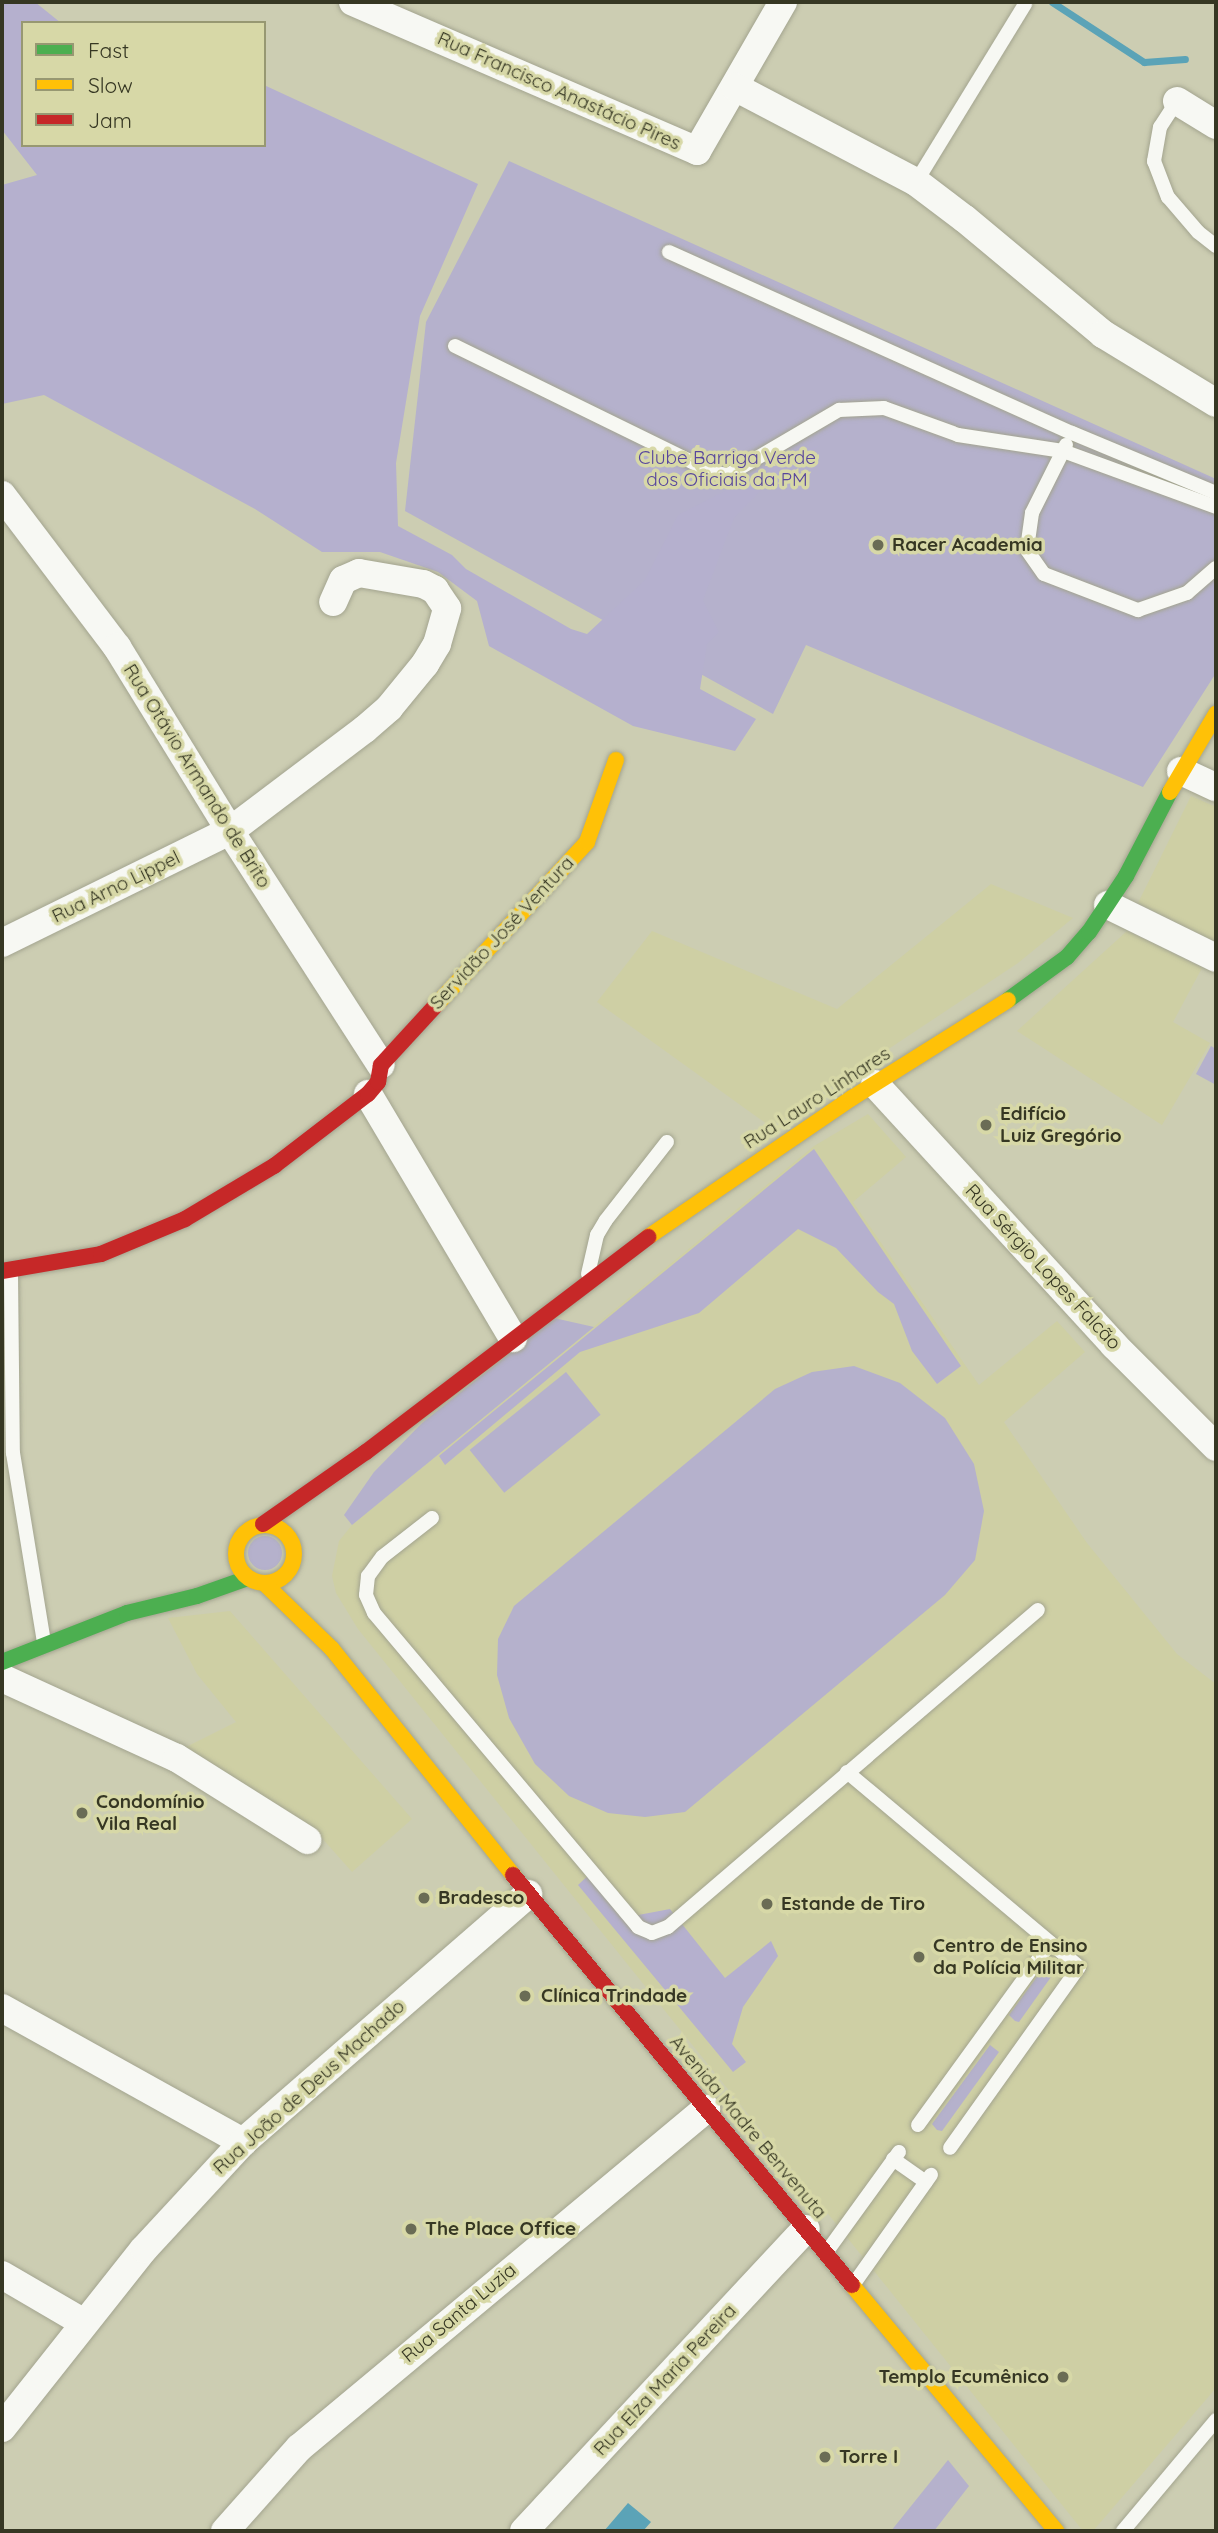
<!DOCTYPE html>
<html>
<head>
<meta charset="utf-8">
<style>
	body { margin:0 }
	#map { position:relative; width:1218px; height:2533px; overflow:hidden; background:#cccdb2; font-family:Quicksand,sans-serif }
	div>[style] { position:absolute }
	.built>* { inset:0; background:#cecfa4 }
	.green>* { inset:0; background:#b5b1cc; transform-origin:0 0 }
	.round { border-radius:50% }
	.forest>* { inset:0; background:#b5b0ce }
	.water>* { inset:0; background:#5ba3b7 }
	.stream>* { height:7px; margin:-3.5px; padding:0 3.5px; transform-origin:3.5px; border-radius:3.5px; background:#5ba3b7 }
	.roads { filter:drop-shadow(0 0 2px #a3a48f) drop-shadow(0 0 2px #a3a48f) }
	.lane>* { height:14px; margin:-7px; padding:0 7px; transform-origin:7px; border-radius:7px; background:#f7f8f3 }
	.street>* { height:28px; margin:-14px; padding:0 14px; transform-origin:14px; border-radius:14px; background:#f7f8f3 }
	.fast>* { height:16px; margin:-8px; padding:0 8px; transform-origin:8px; border-radius:8px; background:#4caf50 }
	.slow>* { height:16px; margin:-8px; padding:0 8px; transform-origin:8px; border-radius:8px; background:#ffc107 }
	.slow>.ring { margin:-8px; padding:0; box-sizing:content-box; background:none; border:16px solid #ffc107; border-radius:50% }
	.jam>* { height:16px; margin:-8px; padding:0 8px; transform-origin:8px; border-radius:8px; background:#c62828 }
	.dots>* { width:19px; height:19px; translate:-50% -50%; box-sizing:border-box; border:4px solid #d7d8a7; border-radius:50% }
	span { translate:-50% -50%; white-space:nowrap; text-align:center; line-height:1.15; -webkit-text-stroke:7px #d7d8a7; paint-order:stroke }
	.street-label { font-size:19px; color:#363723 }
	.park-label { font-size:19px; color:#57459d }
	.poi-label { font-size:19px; color:#363723; font-weight:700 }
	.left { translate:0 -50%; text-align:left }
	.right { translate:-100% -50%; text-align:right }
	.frame { position:absolute; inset:0; border:4px solid #363723; pointer-events:none }
	.legend { position:absolute; left:21px; top:21px; width:245px; height:126px; box-sizing:border-box; background:#d7d8a7; border:2px solid #979872; margin:0; padding:9px 12px; list-style:none; font-size:21px; color:#363723 }
	.legend li { display:flex; align-items:center; gap:14px; height:35px }
	.legend b { width:35px; border:2px solid #979872 }
</style>
</head>
<body>
<div id="map">
	<div class="built">
		<i style="clip-path:polygon(1191px 796px,1216px 807px,1216px 942px,1138px 903px)"></i>
		<i style="clip-path:polygon(991px 884px,1073px 918px,1018px 963px,771px 1127px,597px 1002px,652px 931px,837px 1009px)"></i>
		<i style="clip-path:polygon(1127px 931px,1202px 968px,1173px 1022px,1210px 1043px,1162px 1125px,1017px 1031px)"></i>
		<i style="clip-path:polygon(868px 1114px,906px 1157px,853px 1202px,979px 1385px,1057px 1321px,1085px 1352px,1004px 1422px,1087px 1543px,1177px 1654px,1216px 1684px,1216px 2388px,1093px 2531px,1083px 2531px,358px 1629px,336px 1593px,332px 1576px,339px 1541px,352px 1525px,814px 1146px)"></i>
		<i style="clip-path:polygon(230px 1611px,412px 1819px,352px 1872px,313px 1828px,186px 1747px,236px 1722px,197px 1674px,168px 1618px)"></i>
	</div>
	<div class="green">
		<i style="clip-path:polygon(509px 161px,1216px 479px,1216px 673px,1143px 787px,806px 645px,773px 714px,405px 511px,426px 322px)"></i>
		<i style="clip-path:polygon(1211px 1046px,1216px 1049px,1216px 1085px,1196px 1074px)"></i>
		<i style="clip-path:polygon(554px 1318px,594px 1327px,352px 1525px,344px 1515px,374px 1472px,422px 1423px)"></i>
		<i style="clip-path:polygon(854px 1366px,900px 1383px,945px 1418px,974px 1464px,984px 1511px,975px 1560px,945px 1595px,685px 1812px,645px 1817px,608px 1813px,569px 1796px,535px 1764px,509px 1718px,497px 1675px,498px 1639px,514px 1606px,775px 1389px,812px 1372px)"></i>
		<i style="left:566px;top:1372px;width:55px;height:124px;rotate:51deg"></i>
		<i class="round" style="left:248px;top:1536px;width:34px;height:34px"></i>
		<i style="clip-path:polygon(1047px 1963px,1056px 1970px,1019px 2022px,1015px 2021px,1009px 2015px)"></i>
		<i style="clip-path:polygon(990px 2045px,999px 2052px,942px 2131px,937px 2130px,932px 2124px)"></i>
		<i style="clip-path:polygon(948px 2460px,969px 2486px,934px 2531px,891px 2531px)"></i>
	</div>
	<div class="forest">
		<i style="clip-path:polygon(35px 2px,61px 23px,23px 23px,23px 145px,264px 145px,264px 85px,478px 184px,420px 316px,396px 463px,398px 526px,452px 555px,466px 569px,571px 629px,587px 634px,645px 580px,678px 515px,723px 492px,770px 462px,820px 445px,773px 478px,734px 518px,703px 600px,719px 632px,707px 644px,700px 689px,756px 719px,735px 751px,633px 726px,489px 646px,477px 601px,438px 572px,380px 552px,322px 552px,255px 509px,44px 395px,2px 404px,2px 185px,37px 175px,2px 130px,2px 3px)"></i>
		<i style="clip-path:polygon(814px 1149px,961px 1366px,937px 1384px,912px 1351px,894px 1304px,878px 1292px,836px 1248px,798px 1229px,699px 1313px,580px 1352px,445px 1465px,439px 1456px)"></i>
		<i style="clip-path:polygon(594px 1870px,633px 1916px,670px 1909px,725px 1978px,771px 1941px,778px 1956px,743px 2007px,732px 2044px,746px 2062px,733px 2072px,578px 1885px)"></i>
	</div>
	<div class="water">
		<i style="clip-path:polygon(628px 2503px,651px 2522px,643px 2531px,604px 2531px)"></i>
	</div>
	<div class="stream">
		<i style="left:1052px;top:2px;width:110px;rotate:33.1deg"></i>
		<i style="left:1144px;top:62px;width:41px;rotate:-4.2deg"></i>
	</div>
	<div class="roads">
		<div class="lane">
			<i style="left:1177px;top:101px;width:31px;rotate:123deg"></i>
			<i style="left:1160px;top:127px;width:35px;rotate:100deg"></i>
			<i style="left:1154px;top:161px;width:39px;rotate:69deg"></i>
			<i style="left:1168px;top:197px;width:46px;rotate:49.4deg"></i>
			<i style="left:1198px;top:232px;width:23px;rotate:38deg"></i>
			<i style="left:916px;top:182px;width:209px;rotate:-58.5deg"></i>
			<i style="left:669px;top:252px;width:442px;rotate:24.2deg"></i>
			<i style="left:1072px;top:433px;width:156px;rotate:22.6deg"></i>
			<i style="left:455px;top:346px;width:286px;rotate:26.1deg"></i>
			<i style="left:712px;top:472px;width:16px;rotate:11deg"></i>
			<i style="left:728px;top:475px;width:129px;rotate:-30.4deg"></i>
			<i style="left:839px;top:410px;width:45px;rotate:-2.5deg"></i>
			<i style="left:884px;top:408px;width:79px;rotate:20deg"></i>
			<i style="left:958px;top:435px;width:106px;rotate:8.7deg"></i>
			<i style="left:1063px;top:451px;width:163px;rotate:20.1deg"></i>
			<i style="left:1066px;top:445px;width:76px;rotate:116.6deg"></i>
			<i style="left:1032px;top:513px;width:37px;rotate:98deg"></i>
			<i style="left:1027px;top:550px;width:29px;rotate:55deg"></i>
			<i style="left:1044px;top:574px;width:101px;rotate:21deg"></i>
			<i style="left:1138px;top:610px;width:52px;rotate:-19.1deg"></i>
			<i style="left:1187px;top:593px;width:38px;rotate:-41deg"></i>
			<i style="left:11px;top:1273px;width:180px;rotate:89.4deg"></i>
			<i style="left:13px;top:1453px;width:192px;rotate:80.7deg"></i>
			<i style="left:588px;top:1274px;width:40px;rotate:-77deg"></i>
			<i style="left:597px;top:1235px;width:17px;rotate:-59deg"></i>
			<i style="left:606px;top:1220px;width:99px;rotate:-52deg"></i>
			<i style="left:432px;top:1518px;width:63px;rotate:142deg"></i>
			<i style="left:382px;top:1557px;width:24px;rotate:126deg"></i>
			<i style="left:368px;top:1576px;width:19px;rotate:96deg"></i>
			<i style="left:366px;top:1595px;width:20px;rotate:66deg"></i>
			<i style="left:374px;top:1613px;width:410px;rotate:49.9deg"></i>
			<i style="left:638px;top:1927px;width:15px;rotate:23deg"></i>
			<i style="left:652px;top:1933px;width:17px;rotate:-21deg"></i>
			<i style="left:668px;top:1927px;width:487px;rotate:-40.6deg"></i>
			<i style="left:847px;top:1772px;width:303px;rotate:40deg"></i>
			<i style="left:1079px;top:1967px;width:222px;rotate:125.5deg"></i>
			<i style="left:918px;top:2125px;width:225px;rotate:-54deg"></i>
			<i style="left:893px;top:2159px;width:40px;rotate:34.9deg"></i>
			<i style="left:828px;top:2250px;width:121px;rotate:-54.1deg"></i>
			<i style="left:853px;top:2285px;width:135px;rotate:-54.7deg"></i>
			<i style="left:1123px;top:2531px;width:145px;rotate:-50deg"></i>
		</div>
		<div class="street">
			<i style="left:353px;top:2px;width:375px;rotate:23.4deg"></i>
			<i style="left:697px;top:151px;width:172px;rotate:-60deg"></i>
			<i style="left:735px;top:87px;width:204px;rotate:27.7deg"></i>
			<i style="left:916px;top:182px;width:61px;rotate:37.1deg"></i>
			<i style="left:965px;top:219px;width:180px;rotate:39.8deg"></i>
			<i style="left:1103px;top:334px;width:132px;rotate:31.4deg"></i>
			<i style="left:1177px;top:101px;width:46px;rotate:31.6deg"></i>
			<i style="left:2px;top:495px;width:191px;rotate:52.9deg"></i>
			<i style="left:117px;top:647px;width:216px;rotate:58.4deg"></i>
			<i style="left:230px;top:831px;width:278px;rotate:57.2deg"></i>
			<i style="left:1181px;top:771px;width:38px;rotate:25deg"></i>
			<i style="left:1108px;top:905px;width:120px;rotate:26.1deg"></i>
			<i style="left:2px;top:943px;width:254px;rotate:-26.2deg"></i>
			<i style="left:230px;top:831px;width:169px;rotate:-37.1deg"></i>
			<i style="left:365px;top:729px;width:32px;rotate:-41deg"></i>
			<i style="left:389px;top:708px;width:57px;rotate:-50.7deg"></i>
			<i style="left:425px;top:664px;width:23px;rotate:-59deg"></i>
			<i style="left:437px;top:644px;width:37px;rotate:-74deg"></i>
			<i style="left:447px;top:608px;width:22px;rotate:-124deg"></i>
			<i style="left:435px;top:590px;width:13px;rotate:-153deg"></i>
			<i style="left:423px;top:584px;width:65px;rotate:-170.2deg"></i>
			<i style="left:359px;top:573px;width:17px;rotate:156deg"></i>
			<i style="left:343px;top:580px;width:24px;rotate:114deg"></i>
			<i style="left:875px;top:1084px;width:354px;rotate:47.5deg"></i>
			<i style="left:1114px;top:1345px;width:144px;rotate:45deg"></i>
			<i style="left:368px;top:1094px;width:284px;rotate:59.3deg"></i>
			<i style="left:2px;top:1678px;width:192px;rotate:24.6deg"></i>
			<i style="left:177px;top:1758px;width:154px;rotate:32.2deg"></i>
			<i style="left:2px;top:2008px;width:276px;rotate:29.1deg"></i>
			<i style="left:2px;top:2275px;width:95px;rotate:30.3deg"></i>
			<i style="left:2px;top:2428px;width:228px;rotate:-51.6deg"></i>
			<i style="left:144px;top:2249px;width:146px;rotate:-47.2deg"></i>
			<i style="left:243px;top:2142px;width:378px;rotate:-41deg"></i>
			<i style="left:225px;top:2531px;width:111px;rotate:-48.3deg"></i>
			<i style="left:299px;top:2448px;width:530px;rotate:-39.79deg"></i>
			<i style="left:524px;top:2531px;width:413px;rotate:-47deg"></i>
		</div>
		<div class="fast">
			<i style="left:1008px;top:1000px;width:73px;rotate:-36.1deg"></i>
			<i style="left:1067px;top:957px;width:33px;rotate:-49deg"></i>
			<i style="left:1089px;top:932px;width:67px;rotate:-56.5deg"></i>
			<i style="left:1126px;top:876px;width:95px;rotate:-62.4deg"></i>
			<i style="left:2px;top:1662px;width:134px;rotate:-21.4deg"></i>
			<i style="left:127px;top:1613px;width:72px;rotate:-13.7deg"></i>
			<i style="left:197px;top:1596px;width:54px;rotate:-19.4deg"></i>
		</div>
		<div class="slow">
			<i style="left:1170px;top:792px;width:91px;rotate:-59.5deg"></i>
			<i style="left:438px;top:1003px;width:219px;rotate:-47.2deg"></i>
			<i style="left:587px;top:842px;width:87px;rotate:-70.5deg"></i>
			<i style="left:648px;top:1237px;width:247px;rotate:-34.3deg"></i>
			<i style="left:852px;top:1098px;width:184px;rotate:-32.1deg"></i>
			<i class="ring" style="left:236px;top:1525px;width:42px;height:42px"></i>
			<i style="left:265px;top:1584px;width:93px;rotate:44.1deg"></i>
			<i style="left:332px;top:1649px;width:290px;rotate:51.3deg"></i>
			<i style="left:852px;top:2285px;width:320px;rotate:50.3deg"></i>
		</div>
		<div class="jam">
			<i style="left:2px;top:1271px;width:100px;rotate:-9.7deg"></i>
			<i style="left:101px;top:1254px;width:91px;rotate:-22.6deg"></i>
			<i style="left:185px;top:1219px;width:104px;rotate:-30.8deg"></i>
			<i style="left:274px;top:1166px;width:118px;rotate:-37.5deg"></i>
			<i style="left:368px;top:1094px;width:16px;rotate:-50deg"></i>
			<i style="left:378px;top:1082px;width:17px;rotate:-80deg"></i>
			<i style="left:381px;top:1065px;width:84px;rotate:-47.4deg"></i>
			<i style="left:263px;top:1524px;width:126px;rotate:-35deg"></i>
			<i style="left:366px;top:1452px;width:355px;rotate:-37.3deg"></i>
			<i style="left:513px;top:1875px;width:532px;rotate:50.42deg"></i>
		</div>
	</div>
	<div class="dots">
		<i style="left:878px;top:545px;background:#6a6c55"></i>
		<i style="left:986px;top:1125px;background:#6a6c55"></i>
		<i style="left:82px;top:1813px;background:#6a6c55"></i>
		<i style="left:424px;top:1898px;background:#6a6c55"></i>
		<i style="left:767px;top:1904px;background:#6a6c55"></i>
		<i style="left:919px;top:1957px;background:#6a6c55"></i>
		<i style="left:525px;top:1996px;background:#6a6c55"></i>
		<i style="left:411px;top:2229px;background:#6a6c55"></i>
		<i style="left:1063px;top:2377px;background:#6a6c55"></i>
		<i style="left:825px;top:2457px;background:#6a6c55"></i>
	</div>
	<div class="street-label">
		<span style="left:559px;top:91px;rotate:24deg">Rua Francisco Anastácio Pires</span>
		<span style="left:197px;top:776px;rotate:58deg">Rua Otávio Armando de Brito</span>
		<span style="left:116px;top:887px;rotate:-26deg">Rua Arno Lippel</span>
		<span style="left:502px;top:933px;rotate:-47deg">Servidão José Ventura</span>
		<span style="left:817px;top:1098px;rotate:-33deg">Rua Lauro Linhares</span>
		<span style="left:1043px;top:1267px;rotate:47deg">Rua Sérgio Lopes Falcão</span>
		<span style="left:309px;top:2087px;rotate:-42deg">Rua João de Deus Machado</span>
		<span style="left:748px;top:2127px;rotate:50deg">Avenida Madre Benvenuta</span>
		<span style="left:459px;top:2313px;rotate:-40deg">Rua Santa Luzia</span>
		<span style="left:665px;top:2380px;rotate:-47deg">Rua Elza Maria Pereira</span>
	</div>
	<div class="park-label">
		<span style="left:727px;top:469px">Clube Barriga Verde<br>dos Oficiais da PM</span>
	</div>
	<div class="poi-label">
		<span class="left" style="left:892px;top:545px">Racer Academia</span>
		<span class="left" style="left:1000px;top:1125px">Edifício<br>Luiz Gregório</span>
		<span class="left" style="left:96px;top:1813px">Condomínio<br>Vila Real</span>
		<span class="left" style="left:438px;top:1898px">Bradesco</span>
		<span class="left" style="left:781px;top:1904px">Estande de Tiro</span>
		<span class="left" style="left:933px;top:1957px">Centro de Ensino<br>da Polícia Militar</span>
		<span class="left" style="left:541px;top:1996px">Clínica Trindade</span>
		<span class="left" style="left:425px;top:2229px">The Place Office</span>
		<span class="right" style="left:1049px;top:2377px">Templo Ecumênico</span>
		<span class="left" style="left:839px;top:2457px">Torre I</span>
	</div>
	<div class="frame"></div>
	<ul class="legend">
	<li><b style="height:9px;background:#4caf50"></b>Fast</li>
	<li><b style="height:9px;background:#ffc107"></b>Slow</li>
	<li><b style="height:9px;background:#c62828"></b>Jam</li>
	</ul>
</div>
</body>
</html>
